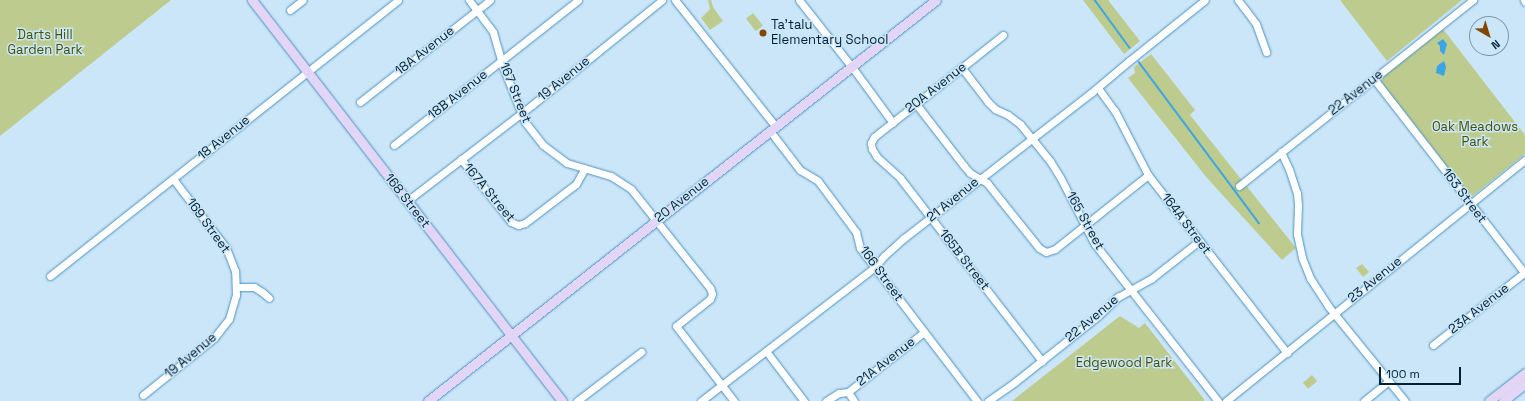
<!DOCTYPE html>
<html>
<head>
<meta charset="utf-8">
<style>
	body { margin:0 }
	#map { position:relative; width:1525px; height:401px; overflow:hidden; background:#cbe6f9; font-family:"Space Grotesk",sans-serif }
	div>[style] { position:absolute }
	.green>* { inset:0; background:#bdcc8e; transform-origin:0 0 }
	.water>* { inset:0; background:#3ca5e3 }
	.stream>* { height:1.5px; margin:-0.75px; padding:0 0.75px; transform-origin:0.75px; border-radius:0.75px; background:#3ca5e3 }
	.roads { filter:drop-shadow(0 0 1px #4d92bf) drop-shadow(0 0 1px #4d92bf) }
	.street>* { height:7px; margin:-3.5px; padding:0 3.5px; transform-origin:3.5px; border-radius:3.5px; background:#fff }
	.secondary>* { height:9px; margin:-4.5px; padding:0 4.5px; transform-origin:4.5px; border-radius:4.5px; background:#e2d5f6 }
	.dots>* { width:11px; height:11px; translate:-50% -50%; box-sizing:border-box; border:2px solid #cbe6f9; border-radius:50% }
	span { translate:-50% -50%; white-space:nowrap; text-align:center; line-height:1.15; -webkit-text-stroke:3px #cbe6f9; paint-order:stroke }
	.poi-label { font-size:13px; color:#042234 }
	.left { translate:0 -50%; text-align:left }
	.park-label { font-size:13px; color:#455100 }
	.street-label { font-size:13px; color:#042234 }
	.north { position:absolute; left:1469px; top:16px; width:40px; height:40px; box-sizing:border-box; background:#cbe6f9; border:1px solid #7b98aa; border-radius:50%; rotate:142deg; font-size:11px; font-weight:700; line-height:16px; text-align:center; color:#042234 }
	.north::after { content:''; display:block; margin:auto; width:14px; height:18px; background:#834601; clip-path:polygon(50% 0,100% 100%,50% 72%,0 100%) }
	.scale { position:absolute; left:1379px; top:367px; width:82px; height:18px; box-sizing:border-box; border:2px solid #042234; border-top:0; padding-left:5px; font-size:12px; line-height:14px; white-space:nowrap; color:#042234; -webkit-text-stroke:3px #cbe6f9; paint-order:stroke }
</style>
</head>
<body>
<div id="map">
	<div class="green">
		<i style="clip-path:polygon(0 0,171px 0,0 136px)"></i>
		<i style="clip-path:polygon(708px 0,711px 0,713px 7px,723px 21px,710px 30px,701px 18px,710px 9px)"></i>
		<i style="clip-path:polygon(1083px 0,1108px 0,1140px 41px,1124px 54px)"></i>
		<i style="clip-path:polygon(1340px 0,1462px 0,1387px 61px)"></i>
		<i style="left:753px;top:13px;width:16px;height:9px;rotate:52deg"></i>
		<i style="clip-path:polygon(1443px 29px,1525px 135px,1525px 154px,1471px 197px,1379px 79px)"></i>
		<i style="clip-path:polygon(1151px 54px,1195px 110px,1190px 115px,1296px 248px,1282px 260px,1207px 178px,1128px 78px,1135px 73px,1134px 67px)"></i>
		<i style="clip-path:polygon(1362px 264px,1369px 272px,1363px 277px,1356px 268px)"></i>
		<i style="clip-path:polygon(1120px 316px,1139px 328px,1145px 323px,1204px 399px,1204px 401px,1012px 401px)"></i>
		<i style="left:1312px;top:375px;width:8px;height:12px;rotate:50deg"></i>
	</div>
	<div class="water">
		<i style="clip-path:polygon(1443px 39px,1447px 44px,1444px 55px,1440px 51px,1440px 46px,1437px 43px)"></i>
		<i style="clip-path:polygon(1444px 61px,1446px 67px,1444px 76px,1436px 73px,1437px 66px)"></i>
	</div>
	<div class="stream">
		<i style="left:1095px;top:0;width:59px;rotate:53.9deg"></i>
		<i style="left:1139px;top:62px;width:201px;rotate:53.3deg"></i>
	</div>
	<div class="roads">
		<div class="street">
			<i style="left:469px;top:0;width:40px;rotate:53deg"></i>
			<i style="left:493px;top:32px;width:36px;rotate:74deg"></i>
			<i style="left:503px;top:67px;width:59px;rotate:68.2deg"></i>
			<i style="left:525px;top:122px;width:29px;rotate:52deg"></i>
			<i style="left:543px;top:145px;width:30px;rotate:37deg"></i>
			<i style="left:567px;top:163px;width:46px;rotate:16.5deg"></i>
			<i style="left:611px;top:176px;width:24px;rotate:33deg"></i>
			<i style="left:631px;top:189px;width:127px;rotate:51.4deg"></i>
			<i style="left:710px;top:288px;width:6px;rotate:72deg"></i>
			<i style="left:712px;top:294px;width:5px;rotate:112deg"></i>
			<i style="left:710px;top:299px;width:43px;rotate:141.5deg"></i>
			<i style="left:676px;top:326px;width:95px;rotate:52.3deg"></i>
			<i style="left:675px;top:0;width:162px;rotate:51.5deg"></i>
			<i style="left:799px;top:0;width:85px;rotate:51.7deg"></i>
			<i style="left:852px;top:67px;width:69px;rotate:53.8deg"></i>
			<i style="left:1238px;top:0;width:30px;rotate:53deg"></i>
			<i style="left:1256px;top:24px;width:30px;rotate:70deg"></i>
			<i style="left:1524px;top:0;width:2px;rotate:63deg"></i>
			<i style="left:290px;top:10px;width:16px;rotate:-38deg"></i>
			<i style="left:1003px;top:35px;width:164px;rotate:141.7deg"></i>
			<i style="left:874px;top:137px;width:7px;rotate:117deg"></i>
			<i style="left:871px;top:143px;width:6px;rotate:81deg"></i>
			<i style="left:872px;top:149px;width:9px;rotate:58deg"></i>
			<i style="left:877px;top:157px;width:31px;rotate:42deg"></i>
			<i style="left:900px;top:178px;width:232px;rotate:52.2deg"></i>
			<i style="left:962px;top:68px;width:43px;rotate:52.6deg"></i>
			<i style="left:988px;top:102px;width:10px;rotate:45deg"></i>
			<i style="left:995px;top:109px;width:14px;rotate:25deg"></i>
			<i style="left:1008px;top:115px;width:15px;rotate:37deg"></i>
			<i style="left:1020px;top:124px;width:48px;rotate:51deg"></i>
			<i style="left:1050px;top:161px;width:19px;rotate:58deg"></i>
			<i style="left:1060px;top:177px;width:74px;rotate:62.7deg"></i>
			<i style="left:1094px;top:243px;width:201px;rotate:51.9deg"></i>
			<i style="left:1374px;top:79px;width:247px;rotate:52.2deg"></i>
			<i style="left:1098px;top:88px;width:29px;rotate:54deg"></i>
			<i style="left:1115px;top:111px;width:72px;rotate:62.7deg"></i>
			<i style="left:1148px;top:175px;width:226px;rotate:52deg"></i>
			<i style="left:360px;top:102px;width:165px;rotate:-38.1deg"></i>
			<i style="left:916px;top:104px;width:78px;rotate:52.3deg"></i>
			<i style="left:964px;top:166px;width:9px;rotate:49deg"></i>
			<i style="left:970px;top:173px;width:20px;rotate:30deg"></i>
			<i style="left:987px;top:183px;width:83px;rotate:51.3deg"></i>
			<i style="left:1039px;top:248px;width:8px;rotate:30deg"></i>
			<i style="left:1046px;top:252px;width:9px;rotate:-18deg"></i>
			<i style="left:1055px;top:249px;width:119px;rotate:-38.5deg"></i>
			<i style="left:770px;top:131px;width:49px;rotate:52.4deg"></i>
			<i style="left:800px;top:170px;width:21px;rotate:31deg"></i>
			<i style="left:818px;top:181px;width:64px;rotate:53.3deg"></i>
			<i style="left:856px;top:232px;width:16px;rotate:76deg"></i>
			<i style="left:860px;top:248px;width:193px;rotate:52.6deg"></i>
			<i style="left:394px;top:145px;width:234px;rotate:-38.2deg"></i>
			<i style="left:1281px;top:152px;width:19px;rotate:65deg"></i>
			<i style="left:1289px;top:169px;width:25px;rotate:72deg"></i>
			<i style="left:1297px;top:193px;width:12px;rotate:85deg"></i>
			<i style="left:1298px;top:205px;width:29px;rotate:92deg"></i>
			<i style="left:1297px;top:234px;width:25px;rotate:78deg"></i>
			<i style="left:1302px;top:258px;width:22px;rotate:68deg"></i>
			<i style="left:1310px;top:278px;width:33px;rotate:57deg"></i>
			<i style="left:1328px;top:306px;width:122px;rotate:51deg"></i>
			<i style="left:461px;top:159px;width:80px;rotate:51.6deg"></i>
			<i style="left:511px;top:222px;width:8px;rotate:23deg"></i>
			<i style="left:518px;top:225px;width:7px;rotate:-16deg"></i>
			<i style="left:525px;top:223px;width:64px;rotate:-37.4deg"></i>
			<i style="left:576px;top:184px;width:18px;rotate:-61deg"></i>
			<i style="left:1239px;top:186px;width:299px;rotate:-38.5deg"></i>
			<i style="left:407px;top:201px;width:158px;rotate:-37.5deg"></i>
			<i style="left:532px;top:105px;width:167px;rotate:-38.9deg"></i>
			<i style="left:50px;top:276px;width:444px;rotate:-38.4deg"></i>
			<i style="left:236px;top:287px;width:18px"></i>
			<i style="left:254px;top:287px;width:9px;rotate:32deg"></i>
			<i style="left:262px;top:292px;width:9px;rotate:41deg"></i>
			<i style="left:1433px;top:345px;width:117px;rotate:-38.4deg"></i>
			<i style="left:766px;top:351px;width:63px;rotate:52.8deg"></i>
			<i style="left:848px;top:392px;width:97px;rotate:-38.3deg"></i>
			<i style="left:143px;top:395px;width:91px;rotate:-38.8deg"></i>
			<i style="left:214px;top:338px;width:24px;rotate:-52deg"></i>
			<i style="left:229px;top:319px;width:25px;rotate:-74deg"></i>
			<i style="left:236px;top:295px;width:24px;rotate:-92deg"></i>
			<i style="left:235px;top:271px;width:25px;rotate:-111deg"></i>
			<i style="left:226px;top:248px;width:87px;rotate:-127.5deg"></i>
			<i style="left:577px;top:401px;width:81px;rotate:-37.4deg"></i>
			<i style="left:701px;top:401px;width:220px;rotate:-37.6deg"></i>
			<i style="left:875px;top:267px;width:14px;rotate:-51deg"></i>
			<i style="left:884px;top:256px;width:27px;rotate:-42deg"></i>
			<i style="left:904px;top:238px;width:237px;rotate:-37.8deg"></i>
			<i style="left:1091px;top:93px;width:50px;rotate:-40.1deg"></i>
			<i style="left:1129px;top:61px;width:97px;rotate:-38.8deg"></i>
			<i style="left:826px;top:401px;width:15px;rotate:-32deg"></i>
			<i style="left:839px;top:393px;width:9px;rotate:-6deg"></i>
			<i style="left:848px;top:392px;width:11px;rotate:56deg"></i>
			<i style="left:988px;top:401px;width:33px;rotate:-35deg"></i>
			<i style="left:1015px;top:382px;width:106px;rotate:-38.5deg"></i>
			<i style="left:1098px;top:316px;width:28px;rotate:-44deg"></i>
			<i style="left:1118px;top:297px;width:39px;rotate:-29deg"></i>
			<i style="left:1152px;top:278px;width:60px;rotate:-38.2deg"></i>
			<i style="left:1226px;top:401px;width:384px;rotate:-38.9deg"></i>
			<i style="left:1364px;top:401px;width:32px;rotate:-39deg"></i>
		</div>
		<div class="secondary">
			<i style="left:252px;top:0;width:507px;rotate:52.29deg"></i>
			<i style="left:428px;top:401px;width:647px;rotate:-38.29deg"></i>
			<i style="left:1489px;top:401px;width:46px;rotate:-37.9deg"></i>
			<i style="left:1503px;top:401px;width:28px;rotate:-38deg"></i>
		</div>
	</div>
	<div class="dots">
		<i style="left:763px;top:33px;background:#834601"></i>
	</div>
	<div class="poi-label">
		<span class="left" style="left:771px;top:33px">Ta'talu<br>Elementary School</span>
	</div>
	<div class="park-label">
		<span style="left:45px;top:43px">Darts Hill<br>Garden Park</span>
		<span style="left:1475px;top:135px">Oak Meadows<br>Park</span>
		<span style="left:1124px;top:363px">Edgewood Park</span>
	</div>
	<div class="street-label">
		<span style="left:425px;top:51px;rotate:-38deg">18A Avenue</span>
		<span style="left:564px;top:79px;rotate:-39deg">19 Avenue</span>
		<span style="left:936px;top:88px;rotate:-38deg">20A Avenue</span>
		<span style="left:515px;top:93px;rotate:68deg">167 Street</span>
		<span style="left:1356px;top:93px;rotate:-38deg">22 Avenue</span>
		<span style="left:458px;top:95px;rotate:-38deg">18B Avenue</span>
		<span style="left:224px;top:138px;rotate:-39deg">18 Avenue</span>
		<span style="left:489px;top:193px;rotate:50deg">167A Street</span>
		<span style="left:1464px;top:196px;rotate:53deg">163 Street</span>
		<span style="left:682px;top:200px;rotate:-38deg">20 Avenue</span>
		<span style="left:953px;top:200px;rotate:-39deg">21 Avenue</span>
		<span style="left:407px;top:201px;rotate:52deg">168 Street</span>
		<span style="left:1085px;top:221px;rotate:61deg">165 Street</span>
		<span style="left:1186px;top:224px;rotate:53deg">164A Street</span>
		<span style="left:208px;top:226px;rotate:54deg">169 Street</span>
		<span style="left:964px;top:260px;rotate:52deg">165B Street</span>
		<span style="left:881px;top:274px;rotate:54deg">166 Street</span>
		<span style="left:1375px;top:280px;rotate:-39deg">23 Avenue</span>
		<span style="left:1479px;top:309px;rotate:-38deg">23A Avenue</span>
		<span style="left:1092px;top:319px;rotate:-40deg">22 Avenue</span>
		<span style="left:191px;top:356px;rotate:-40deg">19 Avenue</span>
		<span style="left:886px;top:362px;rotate:-38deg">21A Avenue</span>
	</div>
	<div class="north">N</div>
	<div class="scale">100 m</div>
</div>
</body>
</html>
